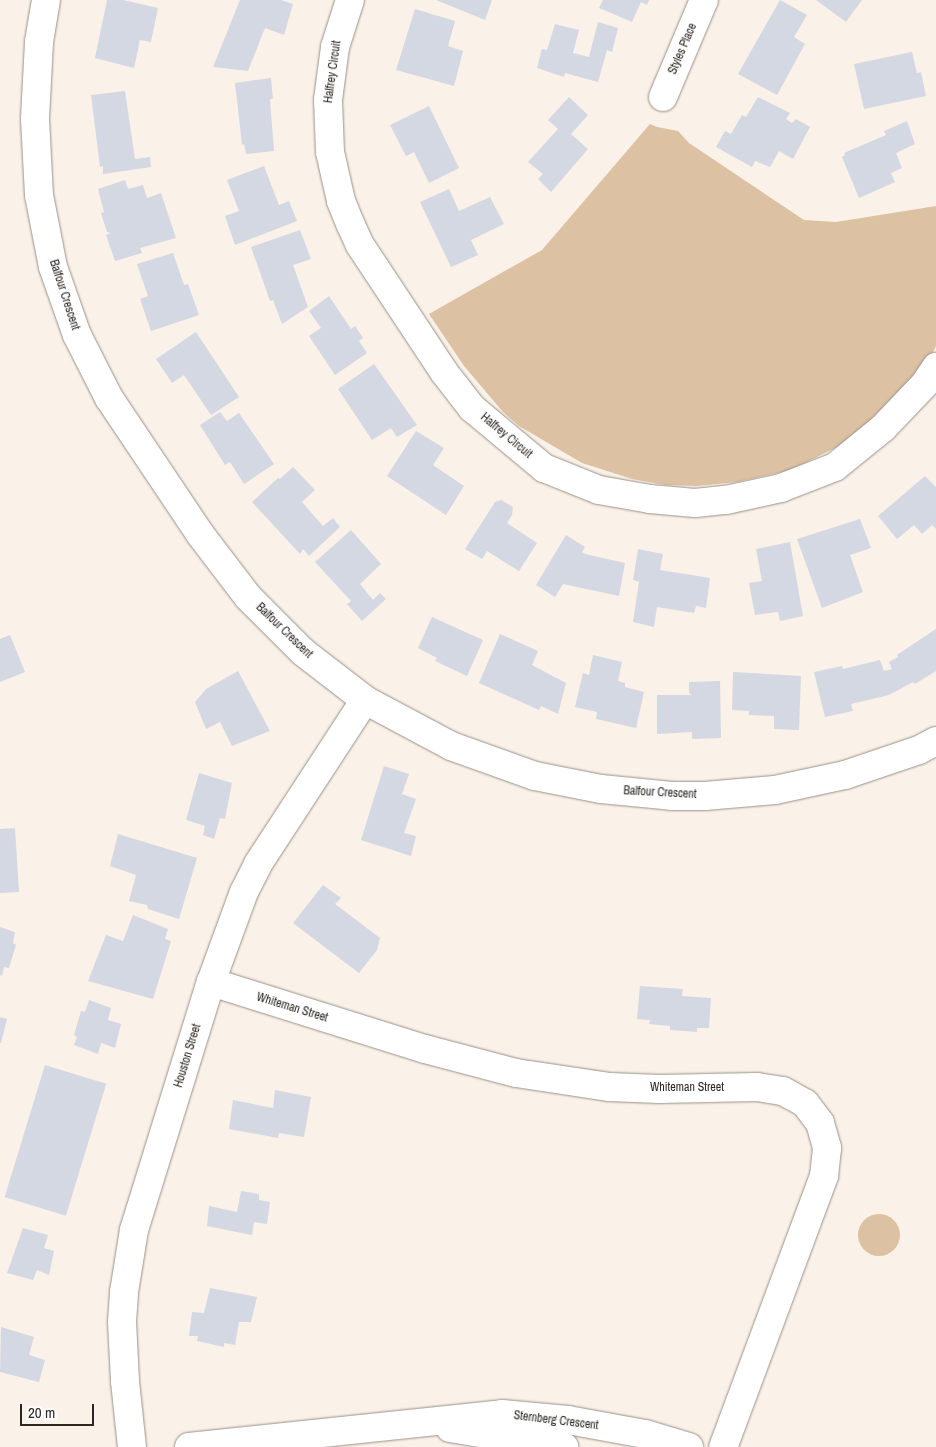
<!DOCTYPE html>
<html>
<head>
<meta charset="utf-8">
<style>
	body { margin:0 }
	#map { position:relative; width:936px; height:1447px; overflow:hidden; background:#faf1e8; font-family:"Archivo Narrow",sans-serif }
	div>[style] { position:absolute }
	.green>* { inset:0; background:#dcc1a3 }
	.round { border-radius:50% }
	.building>* { inset:0; background:#d4d8e2; transform-origin:0 0 }
	.roads { filter:drop-shadow(0 0 1px #989188) drop-shadow(0 0 1px #989188) }
	.minor>* { height:28px; margin:-14px; padding:0 14px; transform-origin:14px; border-radius:14px; background:#fff }
	span { translate:-50% -50%; white-space:nowrap; text-align:center; line-height:1.15; -webkit-text-stroke:4.5px #fff; paint-order:stroke }
	.street-label { font-size:12px; color:#2a2724 }
	.scale { position:absolute; left:20px; top:1404px; width:74px; height:22px; box-sizing:border-box; border:2px solid #2a2724; border-top:0; padding-left:6px; font-size:15px; line-height:18px; white-space:nowrap; color:#2a2724; -webkit-text-stroke:4px #fff; paint-order:stroke }
</style>
</head>
<body>
<div id="map">
	<div class="green">
		<i style="clip-path:polygon(650px 124px,657px 127px,678px 131px,689px 143px,804px 220px,836px 222px,936px 206px,936px 346px,933px 352px,907px 387px,860px 431px,837px 447px,791px 470px,737px 482px,697px 486px,665px 485px,632px 479px,582px 463px,519px 426px,503px 412px,464px 366px,429px 314px,542px 250px)"></i>
		<i class="round" style="left:858px;top:1214px;width:42px;height:42px"></i>
	</div>
	<div class="building">
		<i style="clip-path:polygon(107px 0,123px 0,158px 8px,151px 42px,140px 40px,134px 68px,95px 58px)"></i>
		<i style="clip-path:polygon(240px 0,281px 0,293px 4px,284px 35px,265px 28px,248px 71px,213px 67px)"></i>
		<i style="clip-path:polygon(436px 0,492px 0,485px 20px)"></i>
		<i style="clip-path:polygon(603px 0,649px 0,647px 5px,641px 2px,632px 22px,599px 8px)"></i>
		<i style="clip-path:polygon(780px 0,807px 15px,794px 37px,805px 44px,777px 95px,738px 74px)"></i>
		<i style="clip-path:polygon(816px 0,862px 0,846px 22px)"></i>
		<i style="clip-path:polygon(415px 9px,455px 21px,448px 46px,463px 51px,454px 86px,396px 70px)"></i>
		<i style="clip-path:polygon(598px 22px,618px 28px,612px 52px,607px 50px,598px 82px,565px 73px,564px 77px,537px 68px,542px 49px,547px 50px,555px 24px,579px 30px,573px 53px,589px 57px)"></i>
		<i style="clip-path:polygon(912px 52px,917px 73px,921px 72px,926px 96px,864px 109px,854px 64px)"></i>
		<i style="clip-path:polygon(271px 78px,273px 99px,270px 99px,274px 151px,246px 154px,244px 144px,242px 145px,235px 83px)"></i>
		<i style="clip-path:polygon(125px 91px,135px 159px,150px 157px,151px 167px,103px 174px,103px 166px,100px 167px,91px 95px)"></i>
		<i style="clip-path:polygon(569px 97px,588px 115px,571px 134px,588px 149px,551px 192px,538px 179px,543px 174px,528px 162px,558px 129px,548px 120px)"></i>
		<i style="clip-path:polygon(758px 97px,790px 113px,786px 119px,792px 123px,796px 119px,810px 127px,793px 159px,779px 151px,770px 167px,755px 161px,752px 167px,716px 147px,725px 131px,731px 134px,742px 115px,746px 117px)"></i>
		<i style="clip-path:polygon(429px 106px,459px 168px,429px 183px,414px 152px,406px 156px,390px 125px)"></i>
		<i style="clip-path:polygon(907px 121px,915px 144px,896px 153px,902px 168px,891px 173px,895px 182px,859px 198px,842px 157px,845px 155px,844px 153px,886px 135px,884px 131px)"></i>
		<i style="clip-path:polygon(264px 166px,279px 205px,289px 201px,297px 221px,235px 245px,225px 216px,239px 211px,227px 180px)"></i>
		<i style="clip-path:polygon(125px 180px,128px 189px,143px 185px,147px 198px,161px 193px,176px 238px,140px 248px,142px 253px,115px 261px,106px 235px,111px 233px,107px 232px,101px 213px,104px 212px,98px 189px)"></i>
		<i style="clip-path:polygon(449px 189px,459px 211px,490px 197px,504px 224px,471px 240px,478px 255px,451px 267px,420px 202px)"></i>
		<i style="clip-path:polygon(300px 230px,311px 259px,293px 265px,308px 307px,282px 324px,273px 300px,270px 301px,251px 247px)"></i>
		<i style="clip-path:polygon(173px 253px,184px 285px,188px 284px,199px 315px,151px 331px,140px 299px,148px 296px,137px 264px)"></i>
		<i style="clip-path:polygon(329px 296px,351px 329px,355px 326px,363px 338px,359px 341px,367px 353px,335px 375px,309px 336px,321px 328px,309px 311px)"></i>
		<i style="clip-path:polygon(196px 332px,239px 397px,211px 415px,184px 375px,172px 383px,156px 359px)"></i>
		<i style="clip-path:polygon(374px 364px,417px 425px,397px 437px,391px 428px,372px 440px,338px 389px)"></i>
		<i style="clip-path:polygon(220px 412px,227px 421px,239px 413px,274px 464px,244px 484px,230px 462px,225px 465px,200px 425px)"></i>
		<i style="clip-path:polygon(416px 431px,444px 448px,433px 465px,464px 486px,446px 515px,387px 476px)"></i>
		<i style="clip-path:polygon(293px 467px,315px 490px,302px 502px,323px 526px,333px 518px,340px 527px,309px 556px,303px 549px,300px 554px,252px 502px,278px 478px,280px 479px)"></i>
		<i style="clip-path:polygon(925px 476px,936px 487px,936px 529px,932px 525px,922px 534px,914px 525px,897px 539px,878px 516px)"></i>
		<i style="clip-path:polygon(501px 500px,513px 507px,512px 515px,507px 523px,537px 543px,519px 571px,487px 551px,482px 559px,465px 549px,495px 502px)"></i>
		<i style="clip-path:polygon(860px 519px,871px 548px,850px 555px,863px 592px,822px 608px,797px 539px)"></i>
		<i style="clip-path:polygon(351px 530px,381px 564px,360px 584px,373px 600px,380px 593px,386px 599px,362px 621px,347px 604px,351px 601px,315px 562px)"></i>
		<i style="clip-path:polygon(566px 535px,585px 547px,582px 552px,585px 554px,625px 563px,619px 596px,563px 584px,555px 597px,536px 585px)"></i>
		<i style="clip-path:polygon(790px 542px,803px 616px,780px 621px,778px 612px,755px 615px,749px 583px,762px 581px,756px 549px)"></i>
		<i style="clip-path:polygon(638px 549px,663px 554px,660px 570px,710px 578px,706px 608px,696px 606px,694px 613px,657px 607px,654px 627px,633px 622px,639px 582px,633px 580px)"></i>
		<i style="clip-path:polygon(432px 617px,483px 640px,467px 676px,435px 661px,437px 658px,418px 648px)"></i>
		<i style="clip-path:polygon(936px 629px,936px 671px,915px 684px,913px 682px,889px 695px,851px 704px,853px 711px,825px 717px,814px 672px,842px 666px,843px 669px,880px 660px,884px 671px,892px 669px,889px 662px,898px 657px,897px 655px)"></i>
		<i style="clip-path:polygon(500px 634px,538px 651px,532px 665px,566px 683px,558px 714px,541px 706px,539px 710px,479px 683px)"></i>
		<i style="clip-path:polygon(10px 635px,25px 672px,0 682px,0 639px)"></i>
		<i style="clip-path:polygon(593px 655px,622px 662px,618px 681px,625px 683px,625px 687px,644px 692px,636px 728px,596px 719px,597px 712px,575px 707px,583px 673px,589px 675px)"></i>
		<i style="clip-path:polygon(238px 671px,270px 731px,232px 746px,220px 722px,206px 729px,195px 702px,206px 689px)"></i>
		<i style="clip-path:polygon(733px 672px,801px 676px,799px 730px,774px 729px,774px 716px,749px 715px,749px 711px,732px 710px)"></i>
		<i style="clip-path:polygon(720px 681px,721px 738px,692px 739px,692px 732px,657px 734px,657px 695px,692px 695px,689px 693px,689px 682px)"></i>
		<i style="clip-path:polygon(384px 766px,409px 774px,402px 794px,416px 799px,404px 833px,416px 836px,411px 856px,361px 840px)"></i>
		<i style="clip-path:polygon(199px 773px,232px 783px,225px 819px,220px 818px,214px 839px,203px 835px,205px 826px,186px 820px)"></i>
		<i style="clip-path:polygon(15px 828px,19px 892px,0 893px,0 829px)"></i>
		<i style="clip-path:polygon(118px 834px,197px 858px,179px 919px,148px 909px,147px 905px,129px 901px,136px 875px,110px 866px)"></i>
		<i style="clip-path:polygon(323px 885px,341px 898px,335px 904px,380px 938px,377px 950px,359px 973px,293px 923px)"></i>
		<i style="clip-path:polygon(133px 915px,168px 929px,165px 939px,171px 941px,153px 999px,88px 981px,106px 935px,123px 941px)"></i>
		<i style="clip-path:polygon(0 927px,15px 932px,13px 943px,16px 945px,9px 968px,4px 967px,2px 976px,0 975px)"></i>
		<i style="clip-path:polygon(640px 986px,683px 989px,682px 996px,711px 998px,709px 1028px,697px 1028px,697px 1032px,670px 1030px,670px 1026px,649px 1024px,650px 1020px,637px 1019px)"></i>
		<i style="clip-path:polygon(89px 1000px,111px 1008px,108px 1020px,121px 1024px,115px 1048px,101px 1043px,98px 1054px,74px 1045px,77px 1037px,74px 1035px,81px 1011px,85px 1012px)"></i>
		<i style="clip-path:polygon(0 1017px,7px 1019px,1px 1043px,0 1043px)"></i>
		<i style="left:45px;top:1065px;width:64px;height:138px;rotate:17deg"></i>
		<i style="clip-path:polygon(275px 1090px,311px 1097px,304px 1137px,279px 1133px,278px 1138px,229px 1129px,233px 1100px,273px 1108px)"></i>
		<i style="clip-path:polygon(241px 1191px,259px 1194px,259px 1200px,270px 1202px,267px 1224px,254px 1222px,252px 1235px,207px 1226px,209px 1206px,237px 1212px)"></i>
		<i style="clip-path:polygon(23px 1228px,48px 1235px,44px 1248px,54px 1251px,49px 1275px,37px 1270px,33px 1280px,7px 1273px)"></i>
		<i style="clip-path:polygon(210px 1288px,257px 1297px,251px 1322px,239px 1322px,235px 1345px,224px 1343px,224px 1347px,197px 1341px,198px 1336px,189px 1336px,192px 1312px,204px 1313px)"></i>
		<i style="clip-path:polygon(1px 1327px,34px 1337px,29px 1355px,45px 1360px,39px 1382px,0 1372px)"></i>
	</div>
	<div class="roads">
		<div class="minor">
			<i style="left:46px;top:0;width:43px;rotate:99.5deg"></i>
			<i style="left:39px;top:42px;width:77px;rotate:93deg"></i>
			<i style="left:35px;top:119px;width:76px;rotate:87deg"></i>
			<i style="left:39px;top:195px;width:73px;rotate:79deg"></i>
			<i style="left:53px;top:267px;width:72px;rotate:70.6deg"></i>
			<i style="left:77px;top:335px;width:71px;rotate:63.1deg"></i>
			<i style="left:109px;top:398px;width:164px;rotate:56.2deg"></i>
			<i style="left:200px;top:534px;width:79px;rotate:52.7deg"></i>
			<i style="left:248px;top:597px;width:78px;rotate:45deg"></i>
			<i style="left:303px;top:652px;width:78px;rotate:37.7deg"></i>
			<i style="left:365px;top:700px;width:98px;rotate:28.1deg"></i>
			<i style="left:451px;top:746px;width:89px;rotate:19.7deg"></i>
			<i style="left:535px;top:776px;width:67px;rotate:11.1deg"></i>
			<i style="left:601px;top:789px;width:71px;rotate:5.6deg"></i>
			<i style="left:672px;top:796px;width:33px"></i>
			<i style="left:705px;top:796px;width:70px;rotate:-4.9deg"></i>
			<i style="left:775px;top:790px;width:72px;rotate:-12.1deg"></i>
			<i style="left:845px;top:775px;width:78px;rotate:-18.7deg"></i>
			<i style="left:919px;top:750px;width:19px;rotate:-28deg"></i>
			<i style="left:350px;top:0;width:49px;rotate:107.7deg"></i>
			<i style="left:335px;top:47px;width:53px;rotate:97.5deg"></i>
			<i style="left:328px;top:100px;width:52px;rotate:87.8deg"></i>
			<i style="left:330px;top:152px;width:50px;rotate:77.3deg"></i>
			<i style="left:341px;top:201px;width:24px;rotate:68deg"></i>
			<i style="left:350px;top:223px;width:24px;rotate:66deg"></i>
			<i style="left:360px;top:245px;width:152px;rotate:56.5deg"></i>
			<i style="left:444px;top:372px;width:46px;rotate:52.1deg"></i>
			<i style="left:472px;top:408px;width:94px;rotate:39.8deg"></i>
			<i style="left:544px;top:468px;width:59px;rotate:21.8deg"></i>
			<i style="left:599px;top:490px;width:52px;rotate:10deg"></i>
			<i style="left:650px;top:499px;width:45px;rotate:5.1deg"></i>
			<i style="left:695px;top:503px;width:31px;rotate:-6deg"></i>
			<i style="left:726px;top:500px;width:56px;rotate:-12.3deg"></i>
			<i style="left:781px;top:488px;width:58px;rotate:-21.3deg"></i>
			<i style="left:835px;top:467px;width:62px;rotate:-39.1deg"></i>
			<i style="left:883px;top:428px;width:59px;rotate:-46.4deg"></i>
			<i style="left:924px;top:385px;width:22px;rotate:-56deg"></i>
			<i style="left:663px;top:97px;width:105px;rotate:-67.1deg"></i>
			<i style="left:211px;top:982px;width:224px;rotate:17.4deg"></i>
			<i style="left:425px;top:1049px;width:94px;rotate:14.8deg"></i>
			<i style="left:516px;top:1073px;width:95px;rotate:8.5deg"></i>
			<i style="left:610px;top:1087px;width:49px;rotate:2.3deg"></i>
			<i style="left:659px;top:1089px;width:98px;rotate:-1.2deg"></i>
			<i style="left:757px;top:1087px;width:26px;rotate:9deg"></i>
			<i style="left:783px;top:1091px;width:25px;rotate:29deg"></i>
			<i style="left:805px;top:1103px;width:25px;rotate:53deg"></i>
			<i style="left:820px;top:1123px;width:26px;rotate:74deg"></i>
			<i style="left:827px;top:1148px;width:28px;rotate:96deg"></i>
			<i style="left:824px;top:1176px;width:289px;rotate:110.4deg"></i>
			<i style="left:450px;top:1428px;width:116px;rotate:9.5deg"></i>
			<i style="left:132px;top:1447px;width:66px;rotate:-96.1deg"></i>
			<i style="left:125px;top:1381px;width:59px;rotate:-92.9deg"></i>
			<i style="left:122px;top:1322px;width:30px;rotate:-86deg"></i>
			<i style="left:124px;top:1292px;width:63px;rotate:-80.8deg"></i>
			<i style="left:134px;top:1230px;width:260px;rotate:-72.8deg"></i>
			<i style="left:211px;top:982px;width:96px;rotate:-69.9deg"></i>
			<i style="left:244px;top:892px;width:31px;rotate:-63deg"></i>
			<i style="left:258px;top:864px;width:196px;rotate:-56.9deg"></i>
			<i style="left:189px;top:1447px;width:315px;rotate:-6deg"></i>
			<i style="left:502px;top:1414px;width:66px;rotate:5.2deg"></i>
			<i style="left:568px;top:1420px;width:78px;rotate:10.3deg"></i>
			<i style="left:645px;top:1434px;width:46px;rotate:16.5deg"></i>
		</div>
	</div>
	<div class="street-label">
		<span style="left:683px;top:49px;rotate:-67deg">Styles Place</span>
		<span style="left:333px;top:72px;rotate:-82deg">Halfrey Circuit</span>
		<span style="left:64px;top:295px;rotate:72deg">Balfour Crescent</span>
		<span style="left:506px;top:436px;rotate:40deg">Halfrey Circuit</span>
		<span style="left:284px;top:631px;rotate:44deg">Balfour Crescent</span>
		<span style="left:660px;top:793px;rotate:3deg">Balfour Crescent</span>
		<span style="left:292px;top:1008px;rotate:17deg">Whiteman Street</span>
		<span style="left:188px;top:1056px;rotate:-73deg">Houston Street</span>
		<span style="left:687px;top:1088px">Whiteman Street</span>
		<span style="left:556px;top:1421px;rotate:7deg">Sternberg Crescent</span>
	</div>
	<div class="scale">20 m</div>
</div>
</body>
</html>
